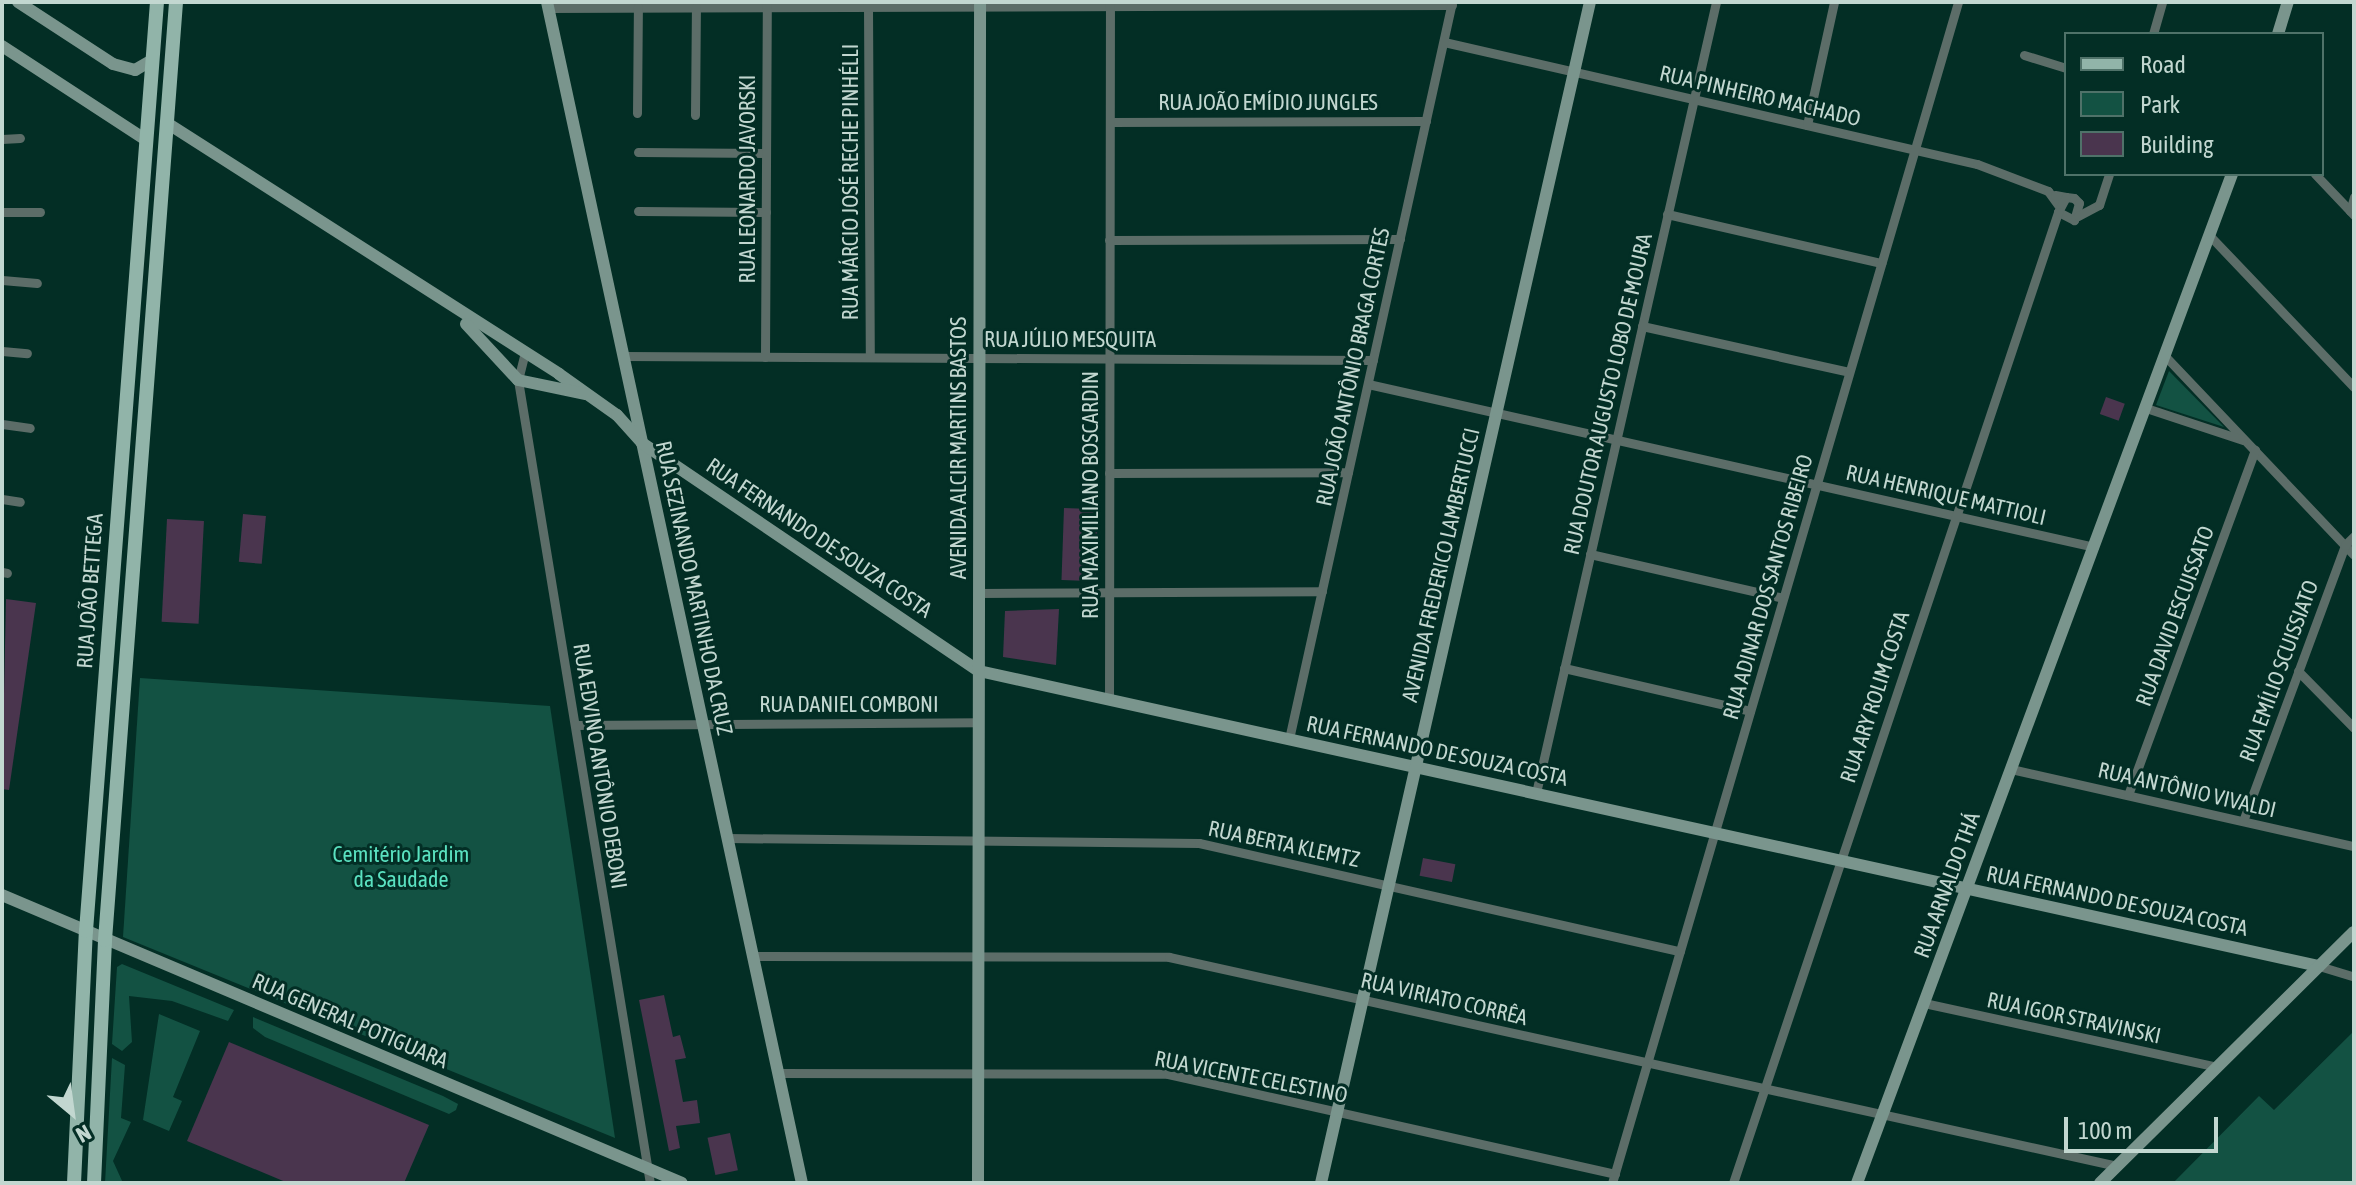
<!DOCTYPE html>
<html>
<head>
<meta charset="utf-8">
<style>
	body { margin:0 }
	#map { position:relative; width:2356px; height:1185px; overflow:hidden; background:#032e25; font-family:"Asap Condensed",sans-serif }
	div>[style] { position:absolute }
	.green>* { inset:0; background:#135243 }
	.building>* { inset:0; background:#4a354e; transform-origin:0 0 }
	.street>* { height:9px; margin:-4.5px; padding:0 4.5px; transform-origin:4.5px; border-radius:4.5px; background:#5c6d68 }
	.secondary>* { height:12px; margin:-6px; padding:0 6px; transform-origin:6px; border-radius:6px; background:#7a958d }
	.primary>* { height:14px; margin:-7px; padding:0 7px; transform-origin:7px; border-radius:7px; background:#91b4a9 }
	span { translate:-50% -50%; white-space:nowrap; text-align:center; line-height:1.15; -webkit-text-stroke:6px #032e25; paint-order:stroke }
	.street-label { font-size:22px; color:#c2d7d0 }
	.park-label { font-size:22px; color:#5ae1c0 }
	.frame { position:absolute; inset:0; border:4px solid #c2d7d0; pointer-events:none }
	.legend { position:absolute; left:2064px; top:32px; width:260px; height:144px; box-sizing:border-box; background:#032e25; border:2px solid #4f7269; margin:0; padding:10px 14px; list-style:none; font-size:24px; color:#c2d7d0 }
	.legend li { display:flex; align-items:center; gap:16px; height:40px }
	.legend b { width:40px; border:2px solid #4f7269 }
	.north { position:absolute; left:32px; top:1073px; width:80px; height:80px; -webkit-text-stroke:6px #032e25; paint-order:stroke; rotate:151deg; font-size:22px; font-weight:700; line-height:32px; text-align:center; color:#c2d7d0 }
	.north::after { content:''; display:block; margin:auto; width:28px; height:36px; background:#c2d7d0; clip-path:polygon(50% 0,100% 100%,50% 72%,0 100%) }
	.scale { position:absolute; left:2064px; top:1117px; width:154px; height:36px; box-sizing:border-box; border:4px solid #c2d7d0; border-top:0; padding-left:10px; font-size:24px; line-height:28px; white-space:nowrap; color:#c2d7d0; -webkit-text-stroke:6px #032e25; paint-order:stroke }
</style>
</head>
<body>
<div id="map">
	<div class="green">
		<i style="clip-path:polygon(2169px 371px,2224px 427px,2156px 405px)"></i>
		<i style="clip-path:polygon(140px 678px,550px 706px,615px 1138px,123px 937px)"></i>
		<i style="clip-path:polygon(122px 964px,234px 1010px,228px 1021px,172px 1001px,129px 996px,132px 1042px,122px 1051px,112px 1044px,117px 967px)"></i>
		<i style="clip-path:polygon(159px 1014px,200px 1031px,173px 1097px,182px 1101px,169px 1131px,143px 1120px)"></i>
		<i style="clip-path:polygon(253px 1017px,443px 1096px,458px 1104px,456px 1110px,449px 1114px,265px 1037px,253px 1028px)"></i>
		<i style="clip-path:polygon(2354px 1031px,2354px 1183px,2173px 1183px,2259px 1096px,2274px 1110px)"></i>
		<i style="clip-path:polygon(112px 1058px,125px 1065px,121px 1118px,131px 1122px,113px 1161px,123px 1183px,105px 1183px)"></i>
	</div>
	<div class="building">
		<i style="left:2106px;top:397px;width:20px;height:18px;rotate:20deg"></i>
		<i style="left:1064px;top:508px;width:34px;height:72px;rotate:2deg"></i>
		<i style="left:243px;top:514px;width:23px;height:48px;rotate:5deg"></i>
		<i style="left:167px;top:519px;width:37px;height:103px;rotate:3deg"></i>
		<i style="clip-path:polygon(6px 599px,36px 603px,9px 790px,2px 789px)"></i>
		<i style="clip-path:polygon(1059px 609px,1056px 665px,1003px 657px,1005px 611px)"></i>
		<i style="left:1423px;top:858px;width:33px;height:18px;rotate:11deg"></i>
		<i style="clip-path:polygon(664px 995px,673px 1037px,680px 1035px,686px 1058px,675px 1060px,683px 1102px,697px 1100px,700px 1123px,676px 1126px,680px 1148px,669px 1151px,639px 1000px)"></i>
		<i style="clip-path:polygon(229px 1042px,429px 1125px,404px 1183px,288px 1183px,187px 1141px)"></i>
		<i style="left:730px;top:1133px;width:38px;height:23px;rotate:78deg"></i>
	</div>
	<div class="street">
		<i style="left:868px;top:7px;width:350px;rotate:89.7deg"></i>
		<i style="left:548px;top:8px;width:904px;rotate:-0.19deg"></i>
		<i style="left:2153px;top:34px;width:33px;rotate:-74deg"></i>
		<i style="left:1444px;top:42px;width:547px;rotate:12.89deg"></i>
		<i style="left:1977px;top:164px;width:76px;rotate:20.8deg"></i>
		<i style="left:2048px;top:191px;width:17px;rotate:54deg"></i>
		<i style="left:2024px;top:55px;width:44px;rotate:17.2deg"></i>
		<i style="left:637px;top:113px;width:106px;rotate:-89.5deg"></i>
		<i style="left:695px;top:115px;width:108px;rotate:-89.5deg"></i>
		<i style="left:1110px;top:122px;width:316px;rotate:-0.2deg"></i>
		<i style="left:1807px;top:125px;width:126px;rotate:-77.6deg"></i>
		<i style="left:2px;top:139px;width:18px;rotate:-3deg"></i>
		<i style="left:638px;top:152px;width:128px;rotate:0.4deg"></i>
		<i style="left:2315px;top:174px;width:57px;rotate:46.4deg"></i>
		<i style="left:2055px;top:195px;width:11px;rotate:10deg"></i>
		<i style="left:2066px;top:197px;width:8px;rotate:7deg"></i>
		<i style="left:2074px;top:198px;width:7px;rotate:45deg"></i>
		<i style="left:2079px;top:203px;width:18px;rotate:106deg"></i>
		<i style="left:2074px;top:220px;width:18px;rotate:-153deg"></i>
		<i style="left:2058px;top:212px;width:17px;rotate:-62deg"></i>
		<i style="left:638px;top:211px;width:128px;rotate:0.4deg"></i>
		<i style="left:2350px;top:211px;width:15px;rotate:-74deg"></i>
		<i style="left:2px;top:212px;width:38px"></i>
		<i style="left:1667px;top:214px;width:220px;rotate:12.9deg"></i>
		<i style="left:2078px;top:216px;width:24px;rotate:-28deg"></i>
		<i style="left:2099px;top:205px;width:33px;rotate:-72deg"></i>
		<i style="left:2210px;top:236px;width:209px;rotate:46.4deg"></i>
		<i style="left:1109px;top:240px;width:291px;rotate:-0.2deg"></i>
		<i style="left:2px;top:280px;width:35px;rotate:5deg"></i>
		<i style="left:1642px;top:326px;width:212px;rotate:12.5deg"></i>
		<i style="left:2px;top:351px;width:25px;rotate:5deg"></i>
		<i style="left:524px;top:356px;width:25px;rotate:104deg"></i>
		<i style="left:518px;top:380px;width:814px;rotate:80.67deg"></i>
		<i style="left:623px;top:356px;width:750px;rotate:0.31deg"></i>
		<i style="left:2165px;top:356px;width:274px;rotate:46.5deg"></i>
		<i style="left:765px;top:357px;width:355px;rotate:-89.7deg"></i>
		<i style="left:1368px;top:384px;width:744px;rotate:12.65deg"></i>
		<i style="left:2146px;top:408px;width:102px;rotate:18.3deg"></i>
		<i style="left:2px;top:424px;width:28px;rotate:8deg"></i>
		<i style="left:1109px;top:473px;width:239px;rotate:-0.2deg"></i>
		<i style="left:2px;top:499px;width:18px;rotate:9deg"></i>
		<i style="left:1590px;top:554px;width:198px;rotate:12.8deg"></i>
		<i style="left:2px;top:572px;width:5px;rotate:11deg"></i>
		<i style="left:979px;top:593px;width:343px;rotate:-0.3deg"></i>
		<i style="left:1564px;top:668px;width:191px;rotate:13deg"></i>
		<i style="left:2298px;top:671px;width:80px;rotate:45.5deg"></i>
		<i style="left:1109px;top:699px;width:697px;rotate:-89.92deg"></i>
		<i style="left:575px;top:725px;width:404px;rotate:-0.4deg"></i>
		<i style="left:1289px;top:739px;width:755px;rotate:-77.53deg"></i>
		<i style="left:2011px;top:769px;width:352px;rotate:12.7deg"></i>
		<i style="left:1536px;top:793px;width:811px;rotate:-77.18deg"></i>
		<i style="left:2128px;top:795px;width:368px;rotate:-69.8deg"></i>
		<i style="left:2243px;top:821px;width:294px;rotate:-69.7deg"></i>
		<i style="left:2345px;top:545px;width:13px;rotate:-45deg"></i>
		<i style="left:727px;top:838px;width:472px;rotate:0.6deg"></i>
		<i style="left:1199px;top:843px;width:493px;rotate:12.7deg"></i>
		<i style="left:753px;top:956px;width:416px;rotate:0.1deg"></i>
		<i style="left:1169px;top:957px;width:971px;rotate:12.43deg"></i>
		<i style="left:2319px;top:966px;width:37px;rotate:17deg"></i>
		<i style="left:1924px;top:1003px;width:300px;rotate:12.3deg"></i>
		<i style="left:778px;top:1073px;width:390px;rotate:0.1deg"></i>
		<i style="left:1168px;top:1074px;width:458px;rotate:12.6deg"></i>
		<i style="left:1612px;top:1183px;width:1231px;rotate:-73.67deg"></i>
		<i style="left:1733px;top:1183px;width:1024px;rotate:-71.49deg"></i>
	</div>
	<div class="secondary">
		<i style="left:18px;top:2px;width:113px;rotate:33.1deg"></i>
		<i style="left:113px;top:64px;width:23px;rotate:15deg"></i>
		<i style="left:135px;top:70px;width:20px;rotate:-30deg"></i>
		<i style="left:547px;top:2px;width:1208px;rotate:77.82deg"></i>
		<i style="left:2278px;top:34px;width:34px;rotate:-73deg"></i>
		<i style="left:2px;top:46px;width:172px;rotate:33.1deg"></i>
		<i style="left:167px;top:123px;width:465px;rotate:32.6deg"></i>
		<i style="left:559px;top:374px;width:71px;rotate:35.3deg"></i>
		<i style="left:617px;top:415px;width:38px;rotate:48deg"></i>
		<i style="left:642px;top:443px;width:407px;rotate:34.1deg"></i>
		<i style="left:979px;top:671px;width:1372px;rotate:12.42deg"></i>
		<i style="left:466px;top:324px;width:76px;rotate:47.1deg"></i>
		<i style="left:518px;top:380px;width:68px;rotate:11.8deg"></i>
		<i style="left:2px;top:895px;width:738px;rotate:22.95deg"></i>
		<i style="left:978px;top:1183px;width:1181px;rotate:-89.9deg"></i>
		<i style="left:1321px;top:1183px;width:1211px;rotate:-77.17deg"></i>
		<i style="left:1857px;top:1183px;width:1076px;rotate:-69.61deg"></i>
		<i style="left:2100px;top:1183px;width:357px;rotate:-44.7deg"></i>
	</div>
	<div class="primary">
		<i style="left:74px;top:1183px;width:252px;rotate:-87.3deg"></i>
		<i style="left:86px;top:931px;width:932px;rotate:-85.63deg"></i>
		<i style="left:94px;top:1183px;width:243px;rotate:-87.4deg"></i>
		<i style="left:105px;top:940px;width:941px;rotate:-85.67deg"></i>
	</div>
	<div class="street-label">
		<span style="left:1760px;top:96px;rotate:13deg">RUA PINHEIRO MACHADO</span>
		<span style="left:1268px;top:103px">RUA JOÃO EMÍDIO JUNGLES</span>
		<span style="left:748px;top:179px;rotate:-90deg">RUA LEONARDO JAVORSKI</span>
		<span style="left:851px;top:182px;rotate:-90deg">RUA MÁRCIO JOSÉ RECHE PINHÉLLI</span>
		<span style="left:1070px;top:340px">RUA JÚLIO MESQUITA</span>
		<span style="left:1353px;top:367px;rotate:-78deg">RUA JOÃO ANTÔNIO BRAGA CORTES</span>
		<span style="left:1608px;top:394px;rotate:-77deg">RUA DOUTOR AUGUSTO LOBO DE MOURA</span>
		<span style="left:959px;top:448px;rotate:-90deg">AVENIDA ALCIR MARTINS BASTOS</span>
		<span style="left:1091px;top:495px;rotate:-90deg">RUA MAXIMILIANO BOSCARDIN</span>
		<span style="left:1946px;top:495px;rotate:13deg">RUA HENRIQUE MATTIOLI</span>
		<span style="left:819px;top:538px;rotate:34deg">RUA FERNANDO DE SOUZA COSTA</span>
		<span style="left:1441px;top:565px;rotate:-77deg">AVENIDA FREDERICO LAMBERTUCCI</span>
		<span style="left:1768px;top:587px;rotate:-74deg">RUA ADINAR DOS SANTOS RIBEIRO</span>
		<span style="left:694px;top:588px;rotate:78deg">RUA SEZINANDO MARTINHO DA CRUZ</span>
		<span style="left:90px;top:591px;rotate:-86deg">RUA JOÃO BETTEGA</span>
		<span style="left:2175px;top:616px;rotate:-70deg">RUA DAVID ESCUISSATO</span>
		<span style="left:2279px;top:671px;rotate:-70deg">RUA EMÍLIO SCUISSIATO</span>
		<span style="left:1875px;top:697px;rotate:-72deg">RUA ARY ROLIM COSTA</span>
		<span style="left:849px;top:705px">RUA DANIEL COMBONI</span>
		<span style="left:1437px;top:751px;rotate:12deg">RUA FERNANDO DE SOUZA COSTA</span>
		<span style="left:600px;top:766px;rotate:81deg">RUA EDVINO ANTÔNIO DEBONI</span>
		<span style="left:2187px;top:790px;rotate:13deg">RUA ANTÔNIO VIVALDI</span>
		<span style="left:1284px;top:844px;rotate:12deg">RUA BERTA KLEMTZ</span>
		<span style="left:1947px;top:885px;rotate:-70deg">RUA ARNALDO THÁ</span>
		<span style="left:2117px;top:901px;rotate:12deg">RUA FERNANDO DE SOUZA COSTA</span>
		<span style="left:1444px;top:999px;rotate:13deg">RUA VIRIATO CORRÊA</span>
		<span style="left:2074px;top:1018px;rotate:12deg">RUA IGOR STRAVINSKI</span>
		<span style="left:350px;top:1021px;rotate:23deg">RUA GENERAL POTIGUARA</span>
		<span style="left:1251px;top:1077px;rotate:11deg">RUA VICENTE CELESTINO</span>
	</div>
	<div class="park-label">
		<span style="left:401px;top:867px">Cemitério Jardim<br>da Saudade</span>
	</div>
	<div class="frame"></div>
	<ul class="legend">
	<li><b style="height:10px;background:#91b4a9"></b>Road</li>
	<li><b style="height:22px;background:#135243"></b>Park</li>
	<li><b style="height:22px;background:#4a354e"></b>Building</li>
	</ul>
	<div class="north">N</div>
	<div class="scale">100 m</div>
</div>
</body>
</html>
